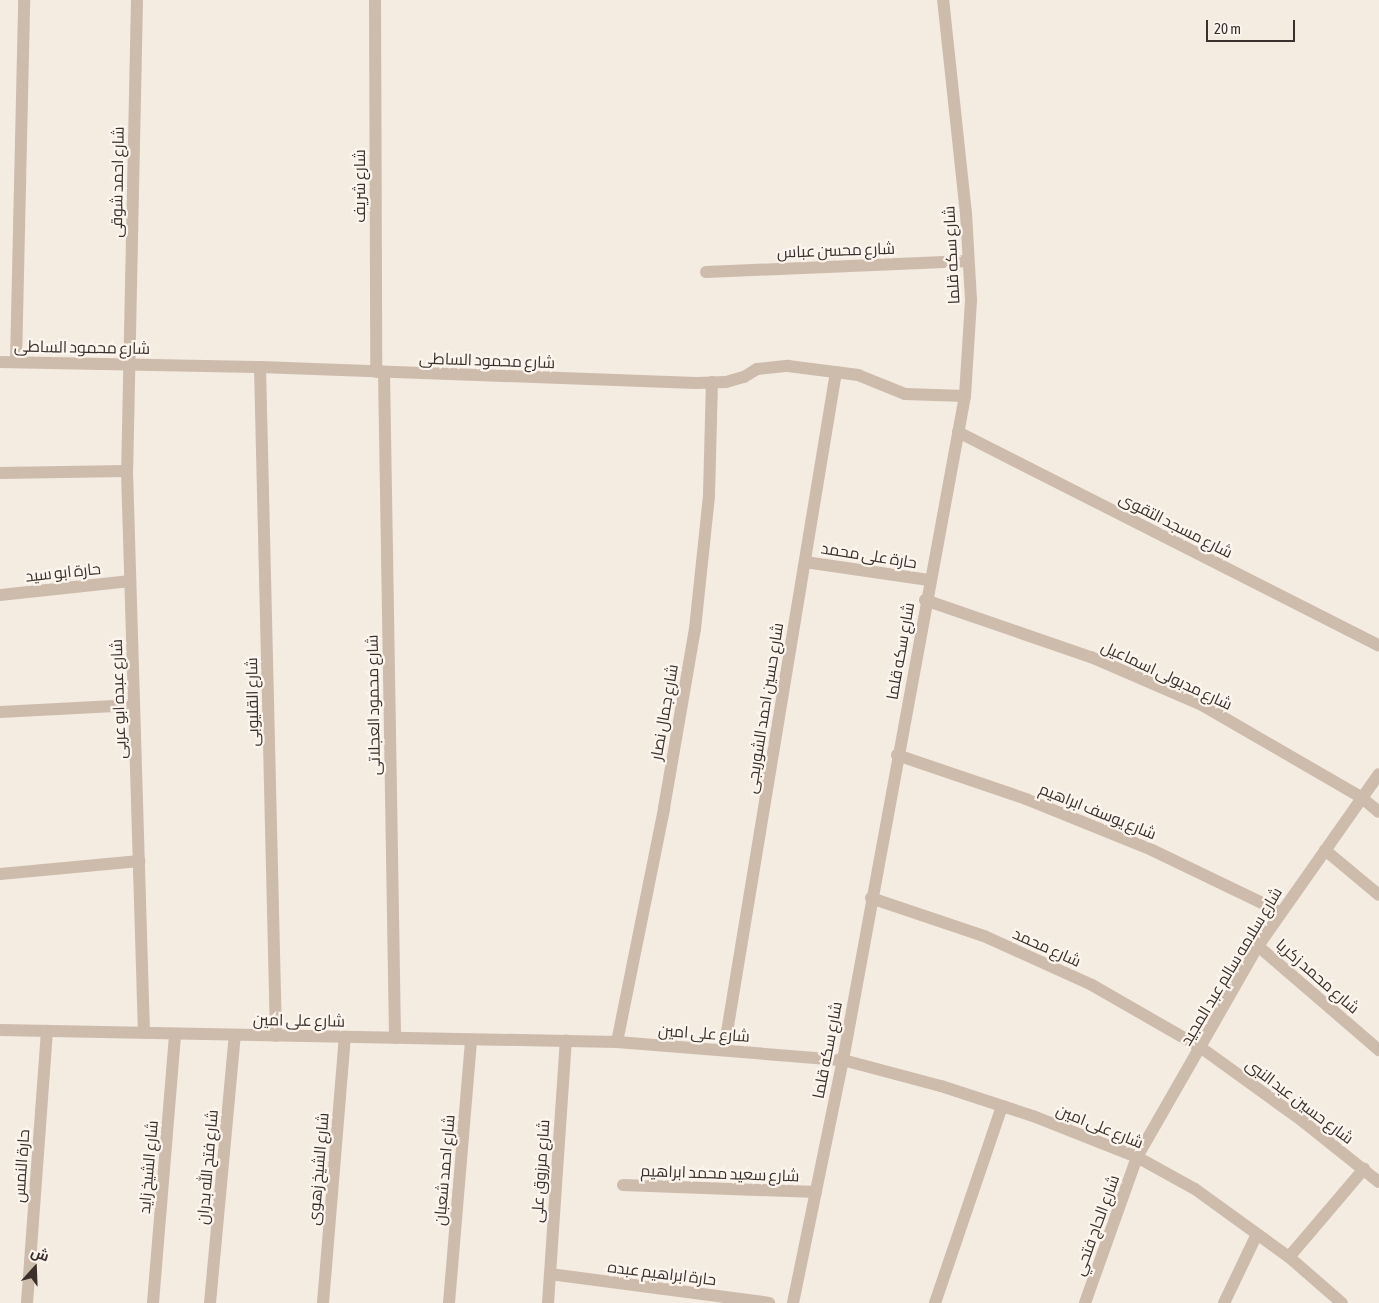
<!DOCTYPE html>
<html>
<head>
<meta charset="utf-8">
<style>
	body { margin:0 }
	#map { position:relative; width:1379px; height:1303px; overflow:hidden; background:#f4ebe1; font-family:"Asap Condensed",Cairo,sans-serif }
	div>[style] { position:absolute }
	.minor>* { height:12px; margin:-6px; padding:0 6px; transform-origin:6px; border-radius:6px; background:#cdbbac }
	span { translate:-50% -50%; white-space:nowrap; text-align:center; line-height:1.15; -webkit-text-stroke:4.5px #fbf5ee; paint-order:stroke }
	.street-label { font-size:16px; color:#3b302b }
	.north { position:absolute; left:10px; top:1243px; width:50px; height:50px; -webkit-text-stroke:4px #fbf5ee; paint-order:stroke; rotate:20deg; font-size:14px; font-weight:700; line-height:20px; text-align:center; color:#3b302b }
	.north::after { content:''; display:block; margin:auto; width:18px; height:22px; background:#3b302b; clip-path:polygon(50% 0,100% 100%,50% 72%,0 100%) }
	.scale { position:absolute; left:1206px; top:20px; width:89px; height:22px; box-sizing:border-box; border:2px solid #3b302b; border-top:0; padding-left:6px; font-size:15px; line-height:18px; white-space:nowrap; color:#3b302b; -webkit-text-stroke:4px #fbf5ee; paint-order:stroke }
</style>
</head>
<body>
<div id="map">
	<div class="minor">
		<i style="left:137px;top:0;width:471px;rotate:91.2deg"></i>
		<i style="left:127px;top:471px;width:562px;rotate:88.27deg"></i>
		<i style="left:375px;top:0;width:372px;rotate:89.8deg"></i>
		<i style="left:706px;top:272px;width:262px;rotate:-2.4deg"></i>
		<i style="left:0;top:362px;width:260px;rotate:1.1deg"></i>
		<i style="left:260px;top:367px;width:436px;rotate:2.1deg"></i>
		<i style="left:696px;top:383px;width:30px;rotate:-2deg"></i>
		<i style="left:726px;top:382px;width:19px;rotate:-16deg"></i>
		<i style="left:744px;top:377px;width:15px;rotate:-32deg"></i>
		<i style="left:757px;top:369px;width:31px;rotate:-6deg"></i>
		<i style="left:788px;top:366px;width:71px;rotate:7.3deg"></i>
		<i style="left:858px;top:375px;width:51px;rotate:22deg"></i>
		<i style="left:905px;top:394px;width:60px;rotate:1.9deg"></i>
		<i style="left:16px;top:362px;width:362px;rotate:-88.7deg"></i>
		<i style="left:260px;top:367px;width:669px;rotate:88.63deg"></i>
		<i style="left:384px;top:372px;width:666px;rotate:89.05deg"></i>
		<i style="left:958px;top:432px;width:472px;rotate:26.9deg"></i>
		<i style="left:0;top:473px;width:127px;rotate:-0.9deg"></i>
		<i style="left:805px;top:562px;width:125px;rotate:8.3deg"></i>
		<i style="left:0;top:595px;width:131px;rotate:-6.1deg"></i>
		<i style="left:925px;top:600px;width:176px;rotate:19deg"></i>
		<i style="left:1091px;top:657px;width:121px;rotate:23.4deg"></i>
		<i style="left:1202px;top:705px;width:184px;rotate:30.1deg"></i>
		<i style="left:1361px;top:797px;width:23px;rotate:40deg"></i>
		<i style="left:0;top:712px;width:134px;rotate:-3deg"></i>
		<i style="left:897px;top:755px;width:136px;rotate:18.8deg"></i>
		<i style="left:1026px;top:799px;width:136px;rotate:22deg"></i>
		<i style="left:1152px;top:850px;width:143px;rotate:25.7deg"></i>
		<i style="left:1325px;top:850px;width:70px;rotate:39.8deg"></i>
		<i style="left:0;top:874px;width:140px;rotate:-5.3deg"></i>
		<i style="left:871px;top:898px;width:119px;rotate:18.6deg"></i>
		<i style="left:984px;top:936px;width:119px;rotate:24.4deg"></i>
		<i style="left:1092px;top:985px;width:125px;rotate:29.9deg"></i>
		<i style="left:1200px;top:1047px;width:123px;rotate:35.8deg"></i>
		<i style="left:1300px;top:1119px;width:101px;rotate:38.6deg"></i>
		<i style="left:1258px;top:946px;width:160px;rotate:40.7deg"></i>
		<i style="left:0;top:1030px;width:617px;rotate:1.11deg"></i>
		<i style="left:617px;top:1042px;width:227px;rotate:4.6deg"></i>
		<i style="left:843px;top:1060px;width:101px;rotate:14.9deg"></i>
		<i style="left:941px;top:1086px;width:97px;rotate:18.1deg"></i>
		<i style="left:1033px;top:1116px;width:112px;rotate:21.5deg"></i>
		<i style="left:1137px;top:1157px;width:66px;rotate:28.9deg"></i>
		<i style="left:1195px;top:1189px;width:116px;rotate:35.9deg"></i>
		<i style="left:1289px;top:1257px;width:70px;rotate:41deg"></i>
		<i style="left:617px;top:1042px;width:239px;rotate:-78.6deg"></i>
		<i style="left:664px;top:808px;width:182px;rotate:-80.2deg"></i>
		<i style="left:695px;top:629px;width:135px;rotate:-84deg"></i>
		<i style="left:709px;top:495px;width:113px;rotate:-88.5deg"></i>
		<i style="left:724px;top:1050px;width:687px;rotate:-80.62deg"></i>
		<i style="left:623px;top:1185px;width:193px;rotate:2.1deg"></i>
		<i style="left:1289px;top:1257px;width:116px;rotate:-49.6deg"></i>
		<i style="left:550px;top:1274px;width:221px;rotate:7.5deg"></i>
		<i style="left:27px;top:1303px;width:273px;rotate:-85.8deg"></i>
		<i style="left:153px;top:1303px;width:270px;rotate:-85.3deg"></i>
		<i style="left:210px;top:1303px;width:269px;rotate:-84.7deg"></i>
		<i style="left:323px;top:1303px;width:267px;rotate:-85.3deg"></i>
		<i style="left:449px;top:1303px;width:264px;rotate:-85.2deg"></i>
		<i style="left:548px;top:1303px;width:263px;rotate:-86.1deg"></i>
		<i style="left:793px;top:1303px;width:248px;rotate:-78.4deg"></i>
		<i style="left:843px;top:1060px;width:675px;rotate:-79.59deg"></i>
		<i style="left:965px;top:396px;width:96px;rotate:-86.4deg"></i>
		<i style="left:971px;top:300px;width:86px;rotate:-93.3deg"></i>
		<i style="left:966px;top:214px;width:215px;rotate:-96.1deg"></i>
		<i style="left:935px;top:1303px;width:208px;rotate:-71.2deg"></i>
		<i style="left:1085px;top:1303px;width:155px;rotate:-70.4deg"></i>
		<i style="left:1137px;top:1157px;width:243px;rotate:-60.2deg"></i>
		<i style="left:1258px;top:946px;width:210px;rotate:-54.9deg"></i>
		<i style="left:1224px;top:1303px;width:76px;rotate:-64.4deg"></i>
	</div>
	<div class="street-label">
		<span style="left:117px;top:182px;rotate:-89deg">شارع احمد شوقى</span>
		<span style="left:359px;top:186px;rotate:-90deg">شارع شريف</span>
		<span style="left:836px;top:250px;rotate:-2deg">شارع محسن عباس</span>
		<span style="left:951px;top:255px;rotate:-93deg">شارع سكه قلما</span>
		<span style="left:82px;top:347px;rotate:1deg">شارع محمود الساطى</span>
		<span style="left:487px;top:360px;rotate:2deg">شارع محمود الساطى</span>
		<span style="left:1176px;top:525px;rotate:27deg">شارع مسجد التقوى</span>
		<span style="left:869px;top:555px;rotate:9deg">حارة على محمد</span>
		<span style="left:63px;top:572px;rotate:-6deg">حارة ابو سيد</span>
		<span style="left:900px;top:651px;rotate:-80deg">شارع سكه قلما</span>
		<span style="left:1167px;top:675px;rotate:25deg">شارع مدبولى اسماعيل</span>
		<span style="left:118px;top:699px;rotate:-92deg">شارع عبده ابو عربى</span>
		<span style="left:252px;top:702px;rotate:-91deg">شارع القليوبى</span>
		<span style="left:373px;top:705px;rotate:-91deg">شارع محمود العجلاتى</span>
		<span style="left:764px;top:708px;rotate:-81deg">شارع حسين احمد الشوربجى</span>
		<span style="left:664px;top:712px;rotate:-80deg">شارع جمال نصار</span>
		<span style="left:1098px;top:811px;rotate:22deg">شارع يوسف ابراهيم</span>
		<span style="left:1047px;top:947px;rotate:24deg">شارع محمد</span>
		<span style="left:1231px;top:966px;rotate:-59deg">شارع سلامه سالم عبد المجيد</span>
		<span style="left:1318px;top:976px;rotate:41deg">شارع محمد زكريا</span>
		<span style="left:299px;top:1020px;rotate:1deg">شارع على امين</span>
		<span style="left:704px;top:1033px;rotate:4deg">شارع على امين</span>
		<span style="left:827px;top:1050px;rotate:-79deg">شارع سكه قلما</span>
		<span style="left:1300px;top:1101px;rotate:37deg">شارع حسين عبد النبى</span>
		<span style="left:1100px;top:1126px;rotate:22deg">شارع على امين</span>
		<span style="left:21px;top:1166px;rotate:-86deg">حارة النمس</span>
		<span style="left:148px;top:1167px;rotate:-85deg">شارع الشيخ زايد</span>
		<span style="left:207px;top:1167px;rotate:-85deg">شارع فتح الله بدران</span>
		<span style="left:318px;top:1169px;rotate:-85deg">شارع الشيخ زهوى</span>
		<span style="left:444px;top:1170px;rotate:-85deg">شارع احمد شعبان</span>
		<span style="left:540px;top:1171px;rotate:-86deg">شارع مرزوق على</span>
		<span style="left:720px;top:1173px;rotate:2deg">شارع سعيد محمد ابراهيم</span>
		<span style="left:1096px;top:1225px;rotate:-70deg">شارع الحاج فتحي</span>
		<span style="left:662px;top:1273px;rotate:7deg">حارة ابراهيم عبده</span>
	</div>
	<div class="north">ش</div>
	<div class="scale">20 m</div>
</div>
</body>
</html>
